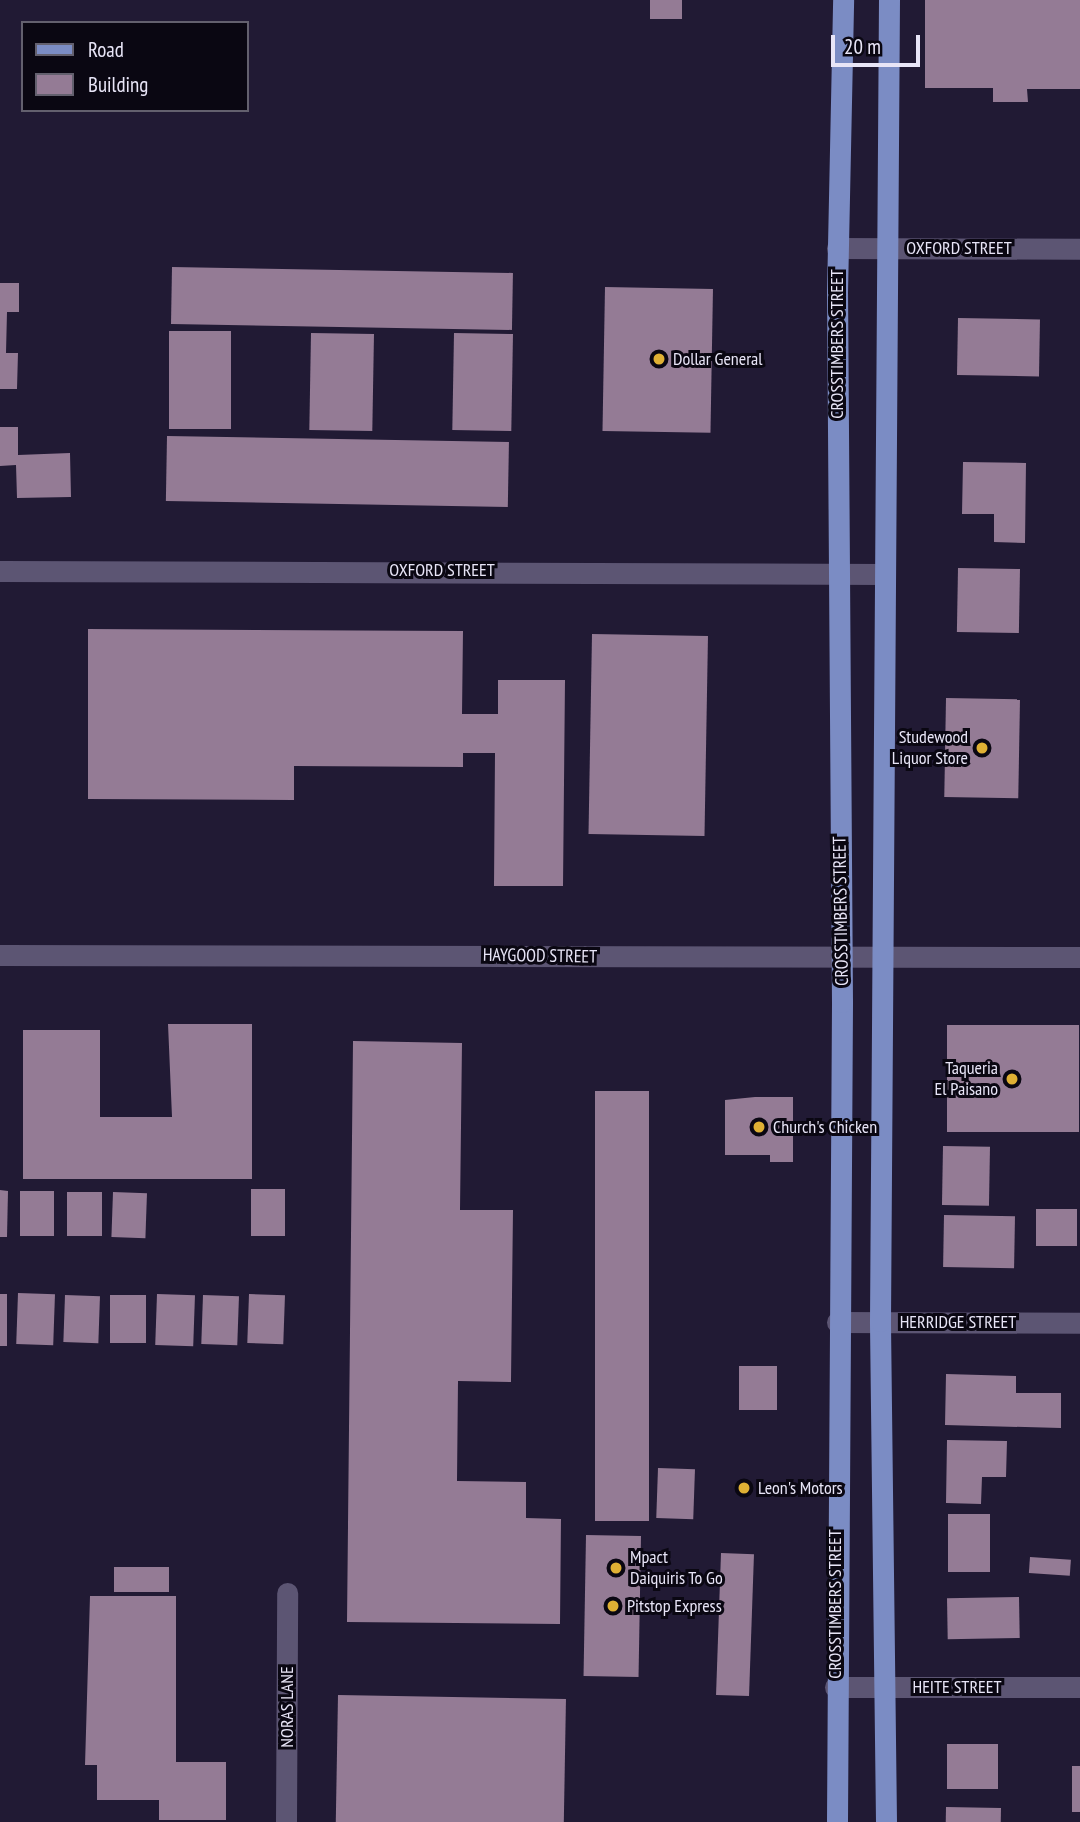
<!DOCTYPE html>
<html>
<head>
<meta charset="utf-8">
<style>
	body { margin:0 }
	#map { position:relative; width:1080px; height:1822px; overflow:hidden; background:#211a34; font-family:"PT Sans Narrow",sans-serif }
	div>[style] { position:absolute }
	.building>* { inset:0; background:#947b95; transform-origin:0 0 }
	.minor>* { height:21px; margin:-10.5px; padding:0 10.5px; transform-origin:10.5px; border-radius:10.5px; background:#5c5573 }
	.major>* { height:21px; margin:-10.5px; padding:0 10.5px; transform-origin:10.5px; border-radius:10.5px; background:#7b8cc4 }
	.dots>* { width:19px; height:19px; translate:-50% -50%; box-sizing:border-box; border:4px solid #0a0712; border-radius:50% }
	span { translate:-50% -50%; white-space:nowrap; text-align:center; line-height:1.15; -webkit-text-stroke:6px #0a0712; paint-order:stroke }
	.street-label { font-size:18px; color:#e8e5f7 }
	.poi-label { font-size:18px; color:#e8e5f7 }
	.left { translate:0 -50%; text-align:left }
	.right { translate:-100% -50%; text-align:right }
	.legend { position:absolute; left:21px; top:21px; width:228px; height:91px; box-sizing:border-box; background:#0a0712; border:2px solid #63606e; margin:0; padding:9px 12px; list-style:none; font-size:21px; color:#e8e5f7 }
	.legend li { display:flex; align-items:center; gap:14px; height:35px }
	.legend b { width:35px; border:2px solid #63606e }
	.scale { position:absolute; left:831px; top:35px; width:89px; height:32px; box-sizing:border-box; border:4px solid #e8e5f7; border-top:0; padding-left:9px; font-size:21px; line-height:24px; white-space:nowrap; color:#e8e5f7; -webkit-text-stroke:5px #0a0712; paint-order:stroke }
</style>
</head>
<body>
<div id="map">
	<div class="building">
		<i style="left:650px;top:0;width:32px;height:19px"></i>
		<i style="clip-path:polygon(925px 0,1080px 0,1080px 89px,1027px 89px,1028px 102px,993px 102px,993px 88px,925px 88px)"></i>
		<i style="left:172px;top:267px;width:341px;height:57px;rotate:1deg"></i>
		<i style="clip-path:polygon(0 283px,19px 283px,19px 312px,7px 312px,6px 353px,18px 353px,17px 389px,0 389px)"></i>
		<i style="left:605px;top:287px;width:108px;height:144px;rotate:1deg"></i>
		<i style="left:958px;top:318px;width:82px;height:57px;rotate:1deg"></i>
		<i style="left:169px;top:331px;width:62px;height:98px"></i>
		<i style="left:311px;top:333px;width:63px;height:97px;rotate:1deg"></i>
		<i style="left:454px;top:333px;width:59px;height:97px;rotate:1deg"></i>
		<i style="clip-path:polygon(0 427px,18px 427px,18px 455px,70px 453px,71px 497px,17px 498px,16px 465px,0 466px)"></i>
		<i style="left:167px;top:436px;width:342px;height:65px;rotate:1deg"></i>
		<i style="clip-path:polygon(963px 462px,1026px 463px,1025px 543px,994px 542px,994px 514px,962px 514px)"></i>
		<i style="left:958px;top:568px;width:62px;height:64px;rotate:1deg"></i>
		<i style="clip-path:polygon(88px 629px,463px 631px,462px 714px,498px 714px,498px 680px,565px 680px,563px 886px,494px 886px,495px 753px,463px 753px,463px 767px,294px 766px,294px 800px,88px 799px)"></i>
		<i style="left:592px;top:634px;width:116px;height:200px;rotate:1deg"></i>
		<i style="left:946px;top:698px;width:74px;height:99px;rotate:1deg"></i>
		<i style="clip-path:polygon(168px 1024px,252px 1024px,252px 1179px,23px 1179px,23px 1030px,100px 1030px,100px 1117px,172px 1117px)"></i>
		<i style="left:947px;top:1025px;width:132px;height:107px"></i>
		<i style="clip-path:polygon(353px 1041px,462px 1043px,460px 1210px,513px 1210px,511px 1382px,458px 1381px,457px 1481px,526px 1482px,526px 1518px,561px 1519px,560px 1624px,347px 1622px)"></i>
		<i style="left:595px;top:1091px;width:54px;height:430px"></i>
		<i style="clip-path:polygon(755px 1097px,793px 1097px,793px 1162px,770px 1162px,770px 1155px,725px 1155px,725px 1100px)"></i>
		<i style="left:943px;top:1146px;width:47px;height:59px;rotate:1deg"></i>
		<i style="left:251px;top:1189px;width:34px;height:47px"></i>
		<i style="clip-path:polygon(0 1190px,8px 1191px,7px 1237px,0 1237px)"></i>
		<i style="left:20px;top:1191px;width:34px;height:45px"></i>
		<i style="left:67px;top:1192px;width:35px;height:44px"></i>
		<i style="left:113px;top:1192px;width:34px;height:45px;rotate:2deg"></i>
		<i style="left:1036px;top:1209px;width:41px;height:37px"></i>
		<i style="left:944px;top:1215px;width:71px;height:52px;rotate:1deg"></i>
		<i style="left:18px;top:1293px;width:37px;height:51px;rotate:2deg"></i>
		<i style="left:0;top:1294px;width:7px;height:52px"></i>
		<i style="left:157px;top:1294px;width:38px;height:51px;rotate:2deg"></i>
		<i style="left:249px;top:1294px;width:36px;height:49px;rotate:2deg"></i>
		<i style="left:65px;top:1295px;width:35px;height:47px;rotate:2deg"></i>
		<i style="left:110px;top:1295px;width:36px;height:48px"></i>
		<i style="left:203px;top:1295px;width:36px;height:49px;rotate:2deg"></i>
		<i style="left:739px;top:1366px;width:38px;height:44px"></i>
		<i style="clip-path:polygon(946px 1374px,1016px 1376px,1016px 1393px,1061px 1393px,1061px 1428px,945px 1425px)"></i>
		<i style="clip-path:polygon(947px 1440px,1007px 1441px,1006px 1477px,982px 1477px,981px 1504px,946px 1503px)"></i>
		<i style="left:658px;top:1468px;width:37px;height:50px;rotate:2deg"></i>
		<i style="left:948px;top:1514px;width:42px;height:58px"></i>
		<i style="left:586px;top:1535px;width:55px;height:141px;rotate:1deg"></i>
		<i style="left:721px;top:1553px;width:33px;height:142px;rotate:2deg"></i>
		<i style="left:1030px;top:1557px;width:41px;height:16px;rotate:4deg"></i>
		<i style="left:169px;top:1567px;width:25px;height:55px;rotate:90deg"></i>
		<i style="clip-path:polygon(90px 1596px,176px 1596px,176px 1762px,226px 1762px,226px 1820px,159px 1820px,159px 1800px,97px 1800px,97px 1765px,85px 1765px)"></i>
		<i style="left:1019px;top:1597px;width:41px;height:72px;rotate:89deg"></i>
		<i style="left:338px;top:1695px;width:228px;height:127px;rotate:1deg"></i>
		<i style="left:947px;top:1744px;width:51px;height:45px"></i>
		<i style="left:1072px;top:1766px;width:8px;height:46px"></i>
		<i style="left:946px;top:1807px;width:55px;height:15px;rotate:1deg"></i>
	</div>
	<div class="minor">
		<i style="left:837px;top:248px;width:243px;rotate:0.2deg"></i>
		<i style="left:0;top:571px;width:884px;rotate:0.19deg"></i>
		<i style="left:0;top:955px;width:1080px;rotate:0.11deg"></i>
		<i style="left:837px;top:1322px;width:243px;rotate:0.2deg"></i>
		<i style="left:835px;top:1687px;width:245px"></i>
		<i style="left:286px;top:1822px;width:229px;rotate:-89.7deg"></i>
	</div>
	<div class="major">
		<i style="left:837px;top:1822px;width:820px;rotate:-89.65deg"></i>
		<i style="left:842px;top:1002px;width:709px;rotate:-90.4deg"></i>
		<i style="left:837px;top:293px;width:293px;rotate:-88.8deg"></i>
		<i style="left:886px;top:1822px;width:501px;rotate:-90.69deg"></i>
		<i style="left:880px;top:1321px;width:1321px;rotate:-89.61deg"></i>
	</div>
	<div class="dots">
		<i style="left:659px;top:359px;background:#dfb034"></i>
		<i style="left:982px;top:748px;background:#dfb034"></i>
		<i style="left:1012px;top:1079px;background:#dfb034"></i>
		<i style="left:759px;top:1127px;background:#dfb034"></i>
		<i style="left:744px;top:1488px;background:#dfb034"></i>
		<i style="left:616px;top:1568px;background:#dfb034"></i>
		<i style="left:613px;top:1606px;background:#dfb034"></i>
	</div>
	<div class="street-label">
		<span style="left:959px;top:248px">OXFORD STREET</span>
		<span style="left:837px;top:344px;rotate:-90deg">CROSSTIMBERS STREET</span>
		<span style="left:442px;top:570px">OXFORD STREET</span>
		<span style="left:841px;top:911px;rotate:-91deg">CROSSTIMBERS STREET</span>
		<span style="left:540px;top:956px;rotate:1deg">HAYGOOD STREET</span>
		<span style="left:958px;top:1322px">HERRIDGE STREET</span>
		<span style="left:835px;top:1604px;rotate:-90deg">CROSSTIMBERS STREET</span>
		<span style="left:957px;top:1687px">HEITE STREET</span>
		<span style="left:287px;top:1707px;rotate:-90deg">NORAS LANE</span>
	</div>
	<div class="poi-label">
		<span class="left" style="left:673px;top:359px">Dollar General</span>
		<span class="right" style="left:968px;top:748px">Studewood<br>Liquor Store</span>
		<span class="right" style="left:998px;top:1079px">Taqueria<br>El Paisano</span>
		<span class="left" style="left:773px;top:1127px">Church's Chicken</span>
		<span class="left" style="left:758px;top:1488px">Leon's Motors</span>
		<span class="left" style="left:630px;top:1568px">Mpact<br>Daiquiris To Go</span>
		<span class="left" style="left:627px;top:1606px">Pitstop Express</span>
	</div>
	<ul class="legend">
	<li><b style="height:9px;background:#7b8cc4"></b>Road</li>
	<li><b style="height:19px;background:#947b95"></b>Building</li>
	</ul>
	<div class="scale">20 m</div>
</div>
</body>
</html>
